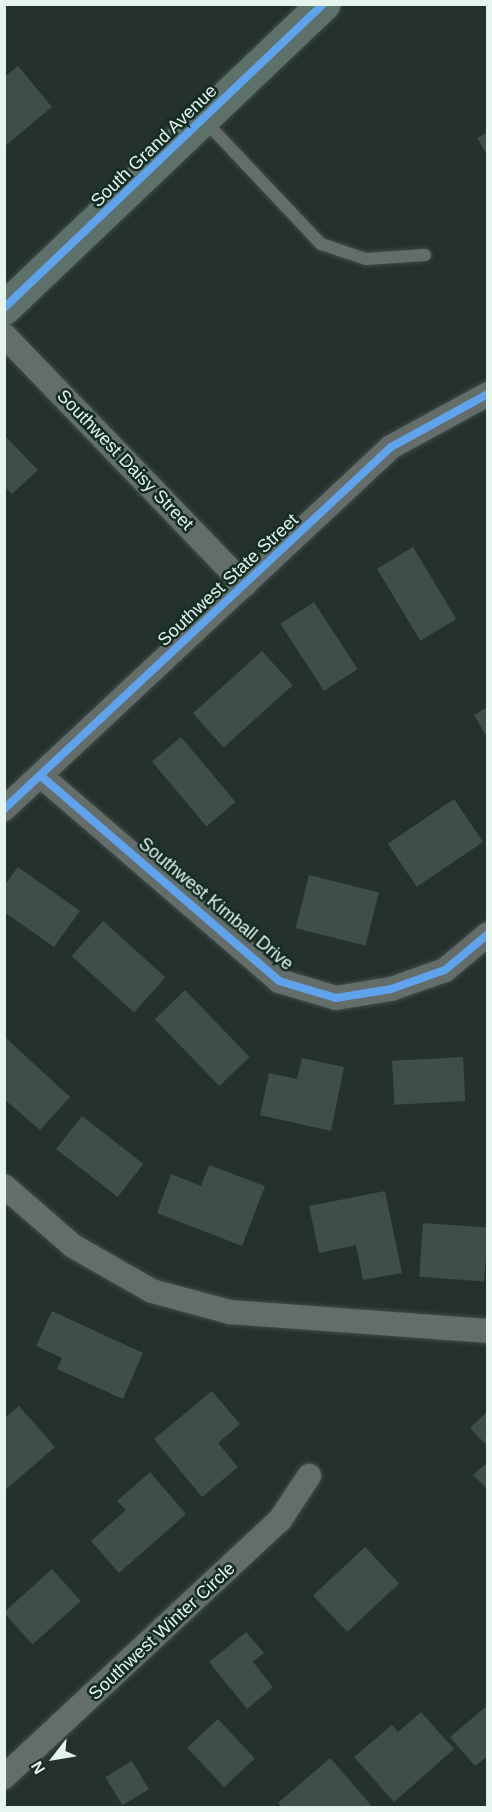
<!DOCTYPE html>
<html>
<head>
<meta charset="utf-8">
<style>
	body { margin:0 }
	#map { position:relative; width:492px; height:1812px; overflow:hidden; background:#24312d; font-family:Arial,sans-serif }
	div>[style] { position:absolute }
	.building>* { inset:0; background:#404e49; transform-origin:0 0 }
	.roads { filter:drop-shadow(0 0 2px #404c48) drop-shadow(0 0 2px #404c48) }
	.lane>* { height:12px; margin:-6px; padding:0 6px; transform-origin:6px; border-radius:6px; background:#646d69 }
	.street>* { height:24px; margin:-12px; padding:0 12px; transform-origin:12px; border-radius:12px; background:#646d69 }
	.primary>* { height:33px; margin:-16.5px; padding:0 16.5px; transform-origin:16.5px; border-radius:16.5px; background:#5d716a }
	.cycleway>* { height:8px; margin:-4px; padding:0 4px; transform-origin:4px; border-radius:4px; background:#60a3ed }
	span { translate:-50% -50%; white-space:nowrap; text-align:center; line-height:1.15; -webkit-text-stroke:5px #142d24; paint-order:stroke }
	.street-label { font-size:18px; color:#e6f4ee }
	.frame { position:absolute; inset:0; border:6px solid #e6f4ee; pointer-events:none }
	.north { position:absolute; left:24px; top:1728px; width:60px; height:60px; -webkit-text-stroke:4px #142d24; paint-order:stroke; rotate:239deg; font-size:16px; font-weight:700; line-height:24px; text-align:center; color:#e6f4ee }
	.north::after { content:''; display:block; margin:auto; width:21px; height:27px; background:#e6f4ee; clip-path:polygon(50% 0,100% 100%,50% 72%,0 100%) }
</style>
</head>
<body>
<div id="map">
	<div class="building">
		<i style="clip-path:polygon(18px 66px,52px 107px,4px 147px,4px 77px)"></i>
		<i style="clip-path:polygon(488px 132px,488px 156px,477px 138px)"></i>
		<i style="clip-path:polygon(4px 435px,38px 470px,12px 494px,4px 486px)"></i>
		<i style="left:413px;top:547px;width:84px;height:42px;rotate:59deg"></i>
		<i style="left:314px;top:602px;width:80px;height:40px;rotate:57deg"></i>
		<i style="left:262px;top:651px;width:46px;height:93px;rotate:48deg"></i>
		<i style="clip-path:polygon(488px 707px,488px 739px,474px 715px)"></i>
		<i style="left:181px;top:737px;width:85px;height:38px;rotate:50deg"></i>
		<i style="left:454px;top:799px;width:52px;height:80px;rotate:56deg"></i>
		<i style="clip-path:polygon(18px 867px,80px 911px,54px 947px,4px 912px,4px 886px)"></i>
		<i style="left:309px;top:875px;width:72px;height:55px;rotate:14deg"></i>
		<i style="left:103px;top:921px;width:84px;height:47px;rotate:42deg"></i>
		<i style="left:185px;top:990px;width:93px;height:42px;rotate:46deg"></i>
		<i style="clip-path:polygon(6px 1038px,70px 1097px,40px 1130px,4px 1099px)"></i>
		<i style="left:463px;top:1057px;width:44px;height:71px;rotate:87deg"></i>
		<i style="clip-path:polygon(302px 1058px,344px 1067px,331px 1131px,260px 1115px,269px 1073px,297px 1079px)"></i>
		<i style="left:82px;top:1116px;width:78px;height:42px;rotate:38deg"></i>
		<i style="clip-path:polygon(209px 1165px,265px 1186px,242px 1246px,157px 1213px,171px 1174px,201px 1186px)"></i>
		<i style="clip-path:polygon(385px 1191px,402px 1273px,363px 1280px,356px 1245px,319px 1253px,309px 1206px)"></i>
		<i style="left:423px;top:1223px;width:65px;height:54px;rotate:4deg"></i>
		<i style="clip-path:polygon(52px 1311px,143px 1353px,123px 1399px,57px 1369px,62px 1358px,36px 1346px)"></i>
		<i style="clip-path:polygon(212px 1391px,240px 1424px,218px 1443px,238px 1467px,202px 1497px,154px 1439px)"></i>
		<i style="clip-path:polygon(19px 1406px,55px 1447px,4px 1491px,4px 1419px)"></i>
		<i style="clip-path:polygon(488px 1411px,488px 1447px,470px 1428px)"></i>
		<i style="clip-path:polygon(488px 1462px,488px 1490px,473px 1475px)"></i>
		<i style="clip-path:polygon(150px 1472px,186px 1514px,119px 1573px,91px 1541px,126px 1510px,117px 1501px)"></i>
		<i style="left:365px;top:1547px;width:50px;height:71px;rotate:47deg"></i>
		<i style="left:52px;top:1569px;width:43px;height:65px;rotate:48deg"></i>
		<i style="clip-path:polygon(246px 1632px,264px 1653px,253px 1662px,273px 1687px,247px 1709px,209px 1662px)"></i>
		<i style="clip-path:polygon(488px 1705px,488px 1756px,475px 1766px,450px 1737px)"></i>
		<i style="clip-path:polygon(421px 1712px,454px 1749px,394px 1802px,354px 1757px,392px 1725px,398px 1732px)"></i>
		<i style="left:218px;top:1719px;width:54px;height:42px;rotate:47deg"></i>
		<i style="clip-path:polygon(330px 1758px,371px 1805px,368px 1808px,282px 1808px,278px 1803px)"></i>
		<i style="left:132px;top:1761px;width:33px;height:31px;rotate:59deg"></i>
	</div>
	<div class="roads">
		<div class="lane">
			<i style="left:204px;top:120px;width:170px;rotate:46.7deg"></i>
			<i style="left:321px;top:244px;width:47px;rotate:18.4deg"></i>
			<i style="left:366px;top:259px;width:59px;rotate:-3.9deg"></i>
		</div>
		<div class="street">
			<i style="left:4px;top:335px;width:347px;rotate:46.1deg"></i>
			<i style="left:41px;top:776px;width:314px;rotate:40.7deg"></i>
			<i style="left:279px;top:981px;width:59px;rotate:16.6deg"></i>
			<i style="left:336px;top:998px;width:56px;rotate:-9.3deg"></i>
			<i style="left:391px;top:989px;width:57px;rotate:-19.4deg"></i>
			<i style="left:445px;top:970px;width:56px;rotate:-39.9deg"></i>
			<i style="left:4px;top:809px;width:530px;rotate:-43.09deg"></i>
			<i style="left:391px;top:447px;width:111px;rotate:-28.7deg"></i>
			<i style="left:4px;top:1186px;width:91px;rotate:41deg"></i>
			<i style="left:73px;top:1246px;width:91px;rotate:29.7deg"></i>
			<i style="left:152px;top:1291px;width:81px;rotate:15.1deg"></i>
			<i style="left:230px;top:1312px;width:259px;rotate:4.2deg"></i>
			<i style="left:4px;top:1777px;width:377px;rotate:-43deg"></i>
			<i style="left:280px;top:1520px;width:53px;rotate:-56.6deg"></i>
		</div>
		<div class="primary">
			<i style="left:4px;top:308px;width:441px;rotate:-43.6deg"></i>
		</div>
	</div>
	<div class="cycleway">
		<i style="left:4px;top:308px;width:441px;rotate:-43.6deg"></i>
		<i style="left:41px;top:776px;width:314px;rotate:40.7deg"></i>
		<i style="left:279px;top:981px;width:59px;rotate:16.6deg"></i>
		<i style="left:336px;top:998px;width:56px;rotate:-9.3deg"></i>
		<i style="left:391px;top:989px;width:57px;rotate:-19.4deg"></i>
		<i style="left:445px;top:970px;width:56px;rotate:-39.9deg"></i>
		<i style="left:4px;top:809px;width:530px;rotate:-43.09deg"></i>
		<i style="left:391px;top:447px;width:111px;rotate:-28.7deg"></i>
	</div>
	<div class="street-label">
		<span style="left:154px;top:146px;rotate:-44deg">South Grand Avenue</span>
		<span style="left:125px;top:460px;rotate:46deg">Southwest Daisy Street</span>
		<span style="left:228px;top:580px;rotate:-43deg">Southwest State Street</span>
		<span style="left:216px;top:904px;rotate:40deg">Southwest Kimball Drive</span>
		<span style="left:162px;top:1631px;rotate:-43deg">Southwest Winter Circle</span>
	</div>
	<div class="frame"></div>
	<div class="north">N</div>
</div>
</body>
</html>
